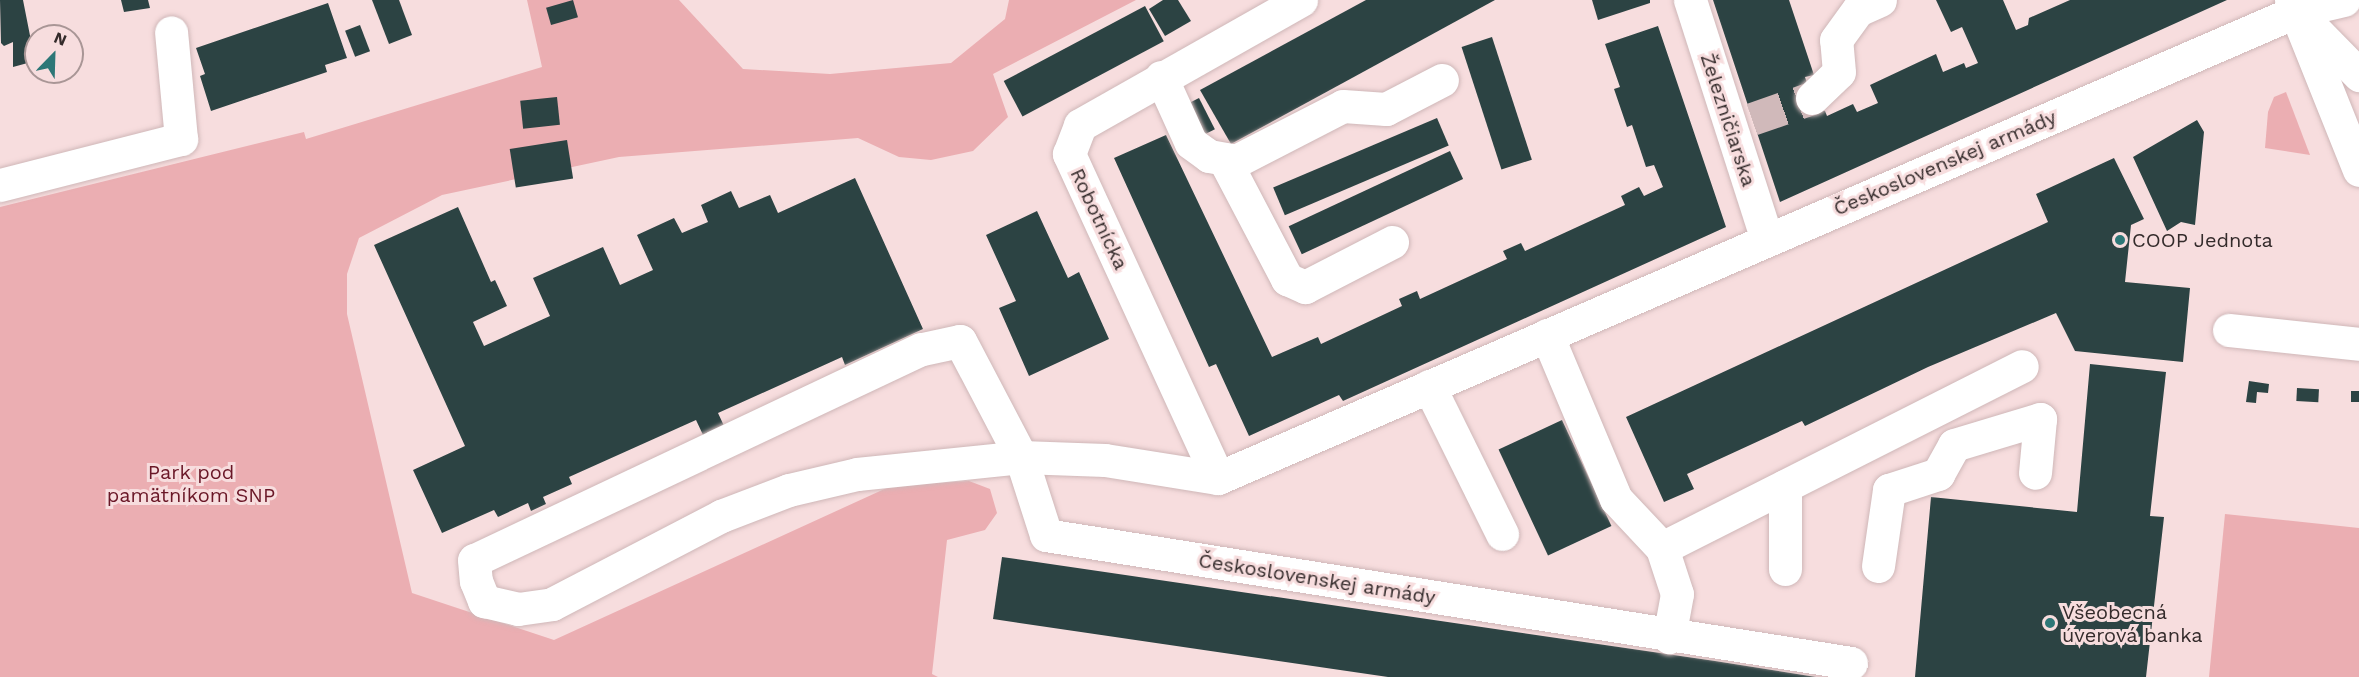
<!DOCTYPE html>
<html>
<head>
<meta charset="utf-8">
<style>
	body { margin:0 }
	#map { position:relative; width:2359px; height:677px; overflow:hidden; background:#f7ddde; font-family:"Work Sans",sans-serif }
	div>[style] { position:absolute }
	.green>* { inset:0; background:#ebaeb2 }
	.building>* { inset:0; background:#2c4343; transform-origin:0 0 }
	.minor-tunnel>* { height:33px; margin-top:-16.5px; transform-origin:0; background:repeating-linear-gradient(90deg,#d0b9ba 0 33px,transparent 0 49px) }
	.roads { filter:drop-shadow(0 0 2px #cfb7b8) drop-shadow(0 0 2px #cfb7b8) }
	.minor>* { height:33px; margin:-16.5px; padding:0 16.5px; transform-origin:16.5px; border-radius:16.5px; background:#fff }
	.dots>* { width:16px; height:16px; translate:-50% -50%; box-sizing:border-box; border:3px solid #f7ddde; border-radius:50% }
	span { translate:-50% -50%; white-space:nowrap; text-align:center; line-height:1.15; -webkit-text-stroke:6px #f7ddde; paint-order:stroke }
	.street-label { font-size:20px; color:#342b2b }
	.poi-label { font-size:20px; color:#342b2b }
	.left { translate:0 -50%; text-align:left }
	.park-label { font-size:20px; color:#6a1727 }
	.north { position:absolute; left:24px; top:24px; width:60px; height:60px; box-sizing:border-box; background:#f7ddde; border:2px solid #a99696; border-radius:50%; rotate:23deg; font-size:16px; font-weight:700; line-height:24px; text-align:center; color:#342b2b }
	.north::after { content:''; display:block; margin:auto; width:21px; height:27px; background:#2d7777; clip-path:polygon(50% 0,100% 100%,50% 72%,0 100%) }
</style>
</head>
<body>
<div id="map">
	<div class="green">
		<i style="clip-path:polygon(527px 0,679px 0,743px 69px,830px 74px,951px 63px,1005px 19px,1009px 0,1136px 0,993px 74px,1008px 117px,973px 151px,931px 160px,899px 157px,858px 138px,619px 157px,442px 195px,359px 238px,347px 274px,347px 314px,412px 593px,554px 640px,891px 486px,969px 481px,990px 489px,997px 513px,985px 530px,947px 540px,932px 674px,938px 677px,0 677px,0 207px,304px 132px,306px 139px,542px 67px)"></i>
		<i style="clip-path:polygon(2286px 92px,2310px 155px,2265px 148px,2268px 112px,2274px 97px)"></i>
		<i style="clip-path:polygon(2225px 514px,2359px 528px,2359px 677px,2209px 677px)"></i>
	</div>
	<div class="building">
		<i style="clip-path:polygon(0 0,23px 0,35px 61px,13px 67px,13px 42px,4px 46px,1px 43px)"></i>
		<i style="clip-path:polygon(121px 0,148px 0,150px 8px,124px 12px)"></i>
		<i style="clip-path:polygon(372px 0,399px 0,412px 35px,389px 44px)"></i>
		<i style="left:573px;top:0;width:18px;height:28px;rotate:74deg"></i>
		<i style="clip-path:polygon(1163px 0,1178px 0,1191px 21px,1165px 36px,1149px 9px)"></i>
		<i style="clip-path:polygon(1366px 0,1495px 0,1231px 144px,1200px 90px)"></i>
		<i style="clip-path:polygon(1592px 0,1650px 0,1650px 3px,1598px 20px)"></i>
		<i style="clip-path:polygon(1713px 0,1789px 0,1814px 75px,1805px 77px,1812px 98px,1815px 108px,1825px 111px,1827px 116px,1853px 104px,1857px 112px,1878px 103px,1870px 85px,1936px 54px,1943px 72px,1964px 63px,1966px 68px,1978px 63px,1962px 27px,1951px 32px,1936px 0,2003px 0,2016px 30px,2028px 25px,2029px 18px,2070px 0,2227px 0,1780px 202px)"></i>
		<i style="clip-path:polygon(328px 3px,347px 58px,325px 65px,327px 72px,211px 111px,200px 76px,205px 74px,196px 48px)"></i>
		<i style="left:1145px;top:6px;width:40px;height:160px;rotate:62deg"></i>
		<i style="left:360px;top:25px;width:28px;height:16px;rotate:69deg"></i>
		<i style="clip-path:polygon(1658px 26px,1726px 227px,1343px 401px,1339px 395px,1249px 436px,1216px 364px,1209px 367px,1114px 158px,1166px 135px,1272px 357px,1318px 337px,1321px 344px,1402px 306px,1399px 299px,1417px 291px,1420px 299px,1507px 259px,1503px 251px,1521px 243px,1525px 251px,1625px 205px,1621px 196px,1639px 187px,1644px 196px,1663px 187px,1654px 165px,1646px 167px,1632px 125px,1627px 127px,1614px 89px,1620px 87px,1605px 44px)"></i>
		<i style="left:1492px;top:37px;width:129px;height:32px;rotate:72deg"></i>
		<i style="left:557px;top:97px;width:28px;height:37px;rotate:84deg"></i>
		<i style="left:1199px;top:98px;width:35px;height:15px;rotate:63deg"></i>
		<i style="left:1437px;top:118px;width:30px;height:178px;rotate:67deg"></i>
		<i style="clip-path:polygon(2197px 120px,2204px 132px,2195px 225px,2181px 222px,2167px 231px,2133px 157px)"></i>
		<i style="left:567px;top:140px;width:39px;height:58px;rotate:81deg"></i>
		<i style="left:1450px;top:151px;width:31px;height:178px;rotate:65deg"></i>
		<i style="clip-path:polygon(2114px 158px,2144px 219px,2131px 225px,2125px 282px,2190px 288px,2183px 362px,2075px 351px,2056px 313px,1928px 367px,1805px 426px,1802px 421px,1687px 474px,1694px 489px,1664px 502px,1626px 417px,2048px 222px,2036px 194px)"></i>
		<i style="clip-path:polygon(855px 178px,923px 329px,845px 365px,842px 357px,718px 413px,725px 428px,704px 437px,696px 420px,569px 477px,572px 484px,543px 497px,546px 504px,531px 511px,528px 503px,498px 517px,494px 510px,442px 533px,413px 470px,465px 446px,374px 245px,458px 207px,491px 282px,495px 280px,507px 306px,473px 322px,484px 346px,550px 316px,533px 278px,603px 247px,620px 285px,653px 270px,637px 235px,674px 218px,682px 233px,708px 222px,701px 205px,731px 191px,739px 208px,770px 195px,778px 213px)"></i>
		<i style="clip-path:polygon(1037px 211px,1068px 278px,1079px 272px,1109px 339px,1029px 376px,999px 308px,1016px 301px,986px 235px)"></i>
		<i style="clip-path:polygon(2090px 364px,2166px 372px,2150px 516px,2164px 517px,2146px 677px,1915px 677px,1931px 497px,2077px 512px)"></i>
		<i style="clip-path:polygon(2249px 381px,2269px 384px,2268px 393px,2257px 392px,2256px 403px,2246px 402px)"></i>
		<i style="left:2297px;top:388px;width:22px;height:13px;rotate:3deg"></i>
		<i style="left:2351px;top:391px;width:8px;height:11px"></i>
		<i style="left:1562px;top:420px;width:117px;height:70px;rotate:65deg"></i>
		<i style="clip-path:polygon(1002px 557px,1715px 661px,1816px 677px,1388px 677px,993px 619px)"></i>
	</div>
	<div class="minor-tunnel">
		<i style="left:1752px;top:119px;width:64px;rotate:-19.3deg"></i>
	</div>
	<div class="roads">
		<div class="minor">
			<i style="left:1690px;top:0;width:252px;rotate:72.2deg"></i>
			<i style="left:2291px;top:0;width:183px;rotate:68.2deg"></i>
			<i style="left:2306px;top:21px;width:76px;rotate:45.5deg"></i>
			<i style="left:1161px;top:77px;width:72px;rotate:65.6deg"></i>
			<i style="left:1191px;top:143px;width:22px;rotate:36deg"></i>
			<i style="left:1209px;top:156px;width:27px;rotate:10deg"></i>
			<i style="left:1236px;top:161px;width:120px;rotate:-27.2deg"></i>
			<i style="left:1343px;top:106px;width:43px;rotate:4deg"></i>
			<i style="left:1386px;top:109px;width:63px;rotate:-27.4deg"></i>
			<i style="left:1812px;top:98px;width:37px;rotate:-44deg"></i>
			<i style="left:1839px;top:72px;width:32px;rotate:-95deg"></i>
			<i style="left:1836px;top:40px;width:37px;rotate:-54deg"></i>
			<i style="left:1858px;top:10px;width:24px;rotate:-24deg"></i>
			<i style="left:1224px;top:159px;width:136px;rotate:62.3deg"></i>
			<i style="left:1287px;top:279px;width:20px;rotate:24deg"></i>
			<i style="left:1305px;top:287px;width:98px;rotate:-27.3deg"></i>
			<i style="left:0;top:185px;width:187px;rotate:-14.3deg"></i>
			<i style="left:181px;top:139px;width:107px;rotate:-95.3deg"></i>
			<i style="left:2229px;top:330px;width:131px;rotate:6.1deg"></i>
			<i style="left:1547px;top:335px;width:178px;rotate:67.2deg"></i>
			<i style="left:1616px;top:499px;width:67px;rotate:46.8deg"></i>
			<i style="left:1662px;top:548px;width:48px;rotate:71.9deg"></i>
			<i style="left:1677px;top:594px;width:44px;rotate:100.5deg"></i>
			<i style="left:1429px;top:386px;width:165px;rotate:63.7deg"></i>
			<i style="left:1218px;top:478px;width:357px;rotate:-114.7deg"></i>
			<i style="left:1069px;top:154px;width:31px;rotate:-69deg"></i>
			<i style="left:1080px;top:125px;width:254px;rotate:-29.5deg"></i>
			<i style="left:1662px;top:548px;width:403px;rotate:-26.8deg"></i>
			<i style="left:1878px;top:566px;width:77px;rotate:-81.8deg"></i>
			<i style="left:1889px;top:490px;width:52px;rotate:-18.1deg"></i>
			<i style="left:1938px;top:474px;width:33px;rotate:-61deg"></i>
			<i style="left:1954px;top:445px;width:90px;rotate:-16.8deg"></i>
			<i style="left:2040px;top:419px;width:54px;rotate:95.3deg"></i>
			<i style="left:1785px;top:569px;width:83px;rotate:-90deg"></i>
			<i style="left:1851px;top:663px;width:815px;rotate:-170.97deg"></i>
			<i style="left:1046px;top:535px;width:82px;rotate:-107.8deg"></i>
			<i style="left:1021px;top:457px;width:131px;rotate:-117.7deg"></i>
			<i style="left:960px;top:341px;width:40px;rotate:168deg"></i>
			<i style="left:921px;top:349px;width:494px;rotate:154.7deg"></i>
			<i style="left:474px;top:560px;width:21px;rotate:85deg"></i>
			<i style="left:476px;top:581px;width:22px;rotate:68deg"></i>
			<i style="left:484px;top:601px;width:35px;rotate:13deg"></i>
			<i style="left:518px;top:609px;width:34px;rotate:-8deg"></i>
			<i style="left:552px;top:604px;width:191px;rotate:-27.5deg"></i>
			<i style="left:721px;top:516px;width:73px;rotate:-20.9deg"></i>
			<i style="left:789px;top:490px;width:70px;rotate:-13.2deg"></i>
			<i style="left:857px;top:474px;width:165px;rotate:-5.9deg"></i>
			<i style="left:1021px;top:457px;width:84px;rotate:2deg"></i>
			<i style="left:1105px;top:460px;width:114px;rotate:9.1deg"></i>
			<i style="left:1218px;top:478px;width:1176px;rotate:-23.4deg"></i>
			<i style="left:2297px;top:11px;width:48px;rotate:-13.2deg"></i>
		</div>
	</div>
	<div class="dots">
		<i style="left:2120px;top:240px;background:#2d7777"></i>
		<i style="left:2050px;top:623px;background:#2d7777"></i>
	</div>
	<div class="street-label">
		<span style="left:1728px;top:120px;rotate:72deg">Železničiarska</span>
		<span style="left:1945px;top:163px;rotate:-23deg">Československej armády</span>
		<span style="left:1099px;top:219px;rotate:65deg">Robotnícka</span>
		<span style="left:1317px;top:579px;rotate:9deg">Československej armády</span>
	</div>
	<div class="poi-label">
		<span class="left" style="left:2132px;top:240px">COOP Jednota</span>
		<span class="left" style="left:2062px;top:624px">Všeobecná<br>úverová banka</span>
	</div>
	<div class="park-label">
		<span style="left:191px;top:484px">Park pod<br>pamätníkom SNP</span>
	</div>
	<div class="north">N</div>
</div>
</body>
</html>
